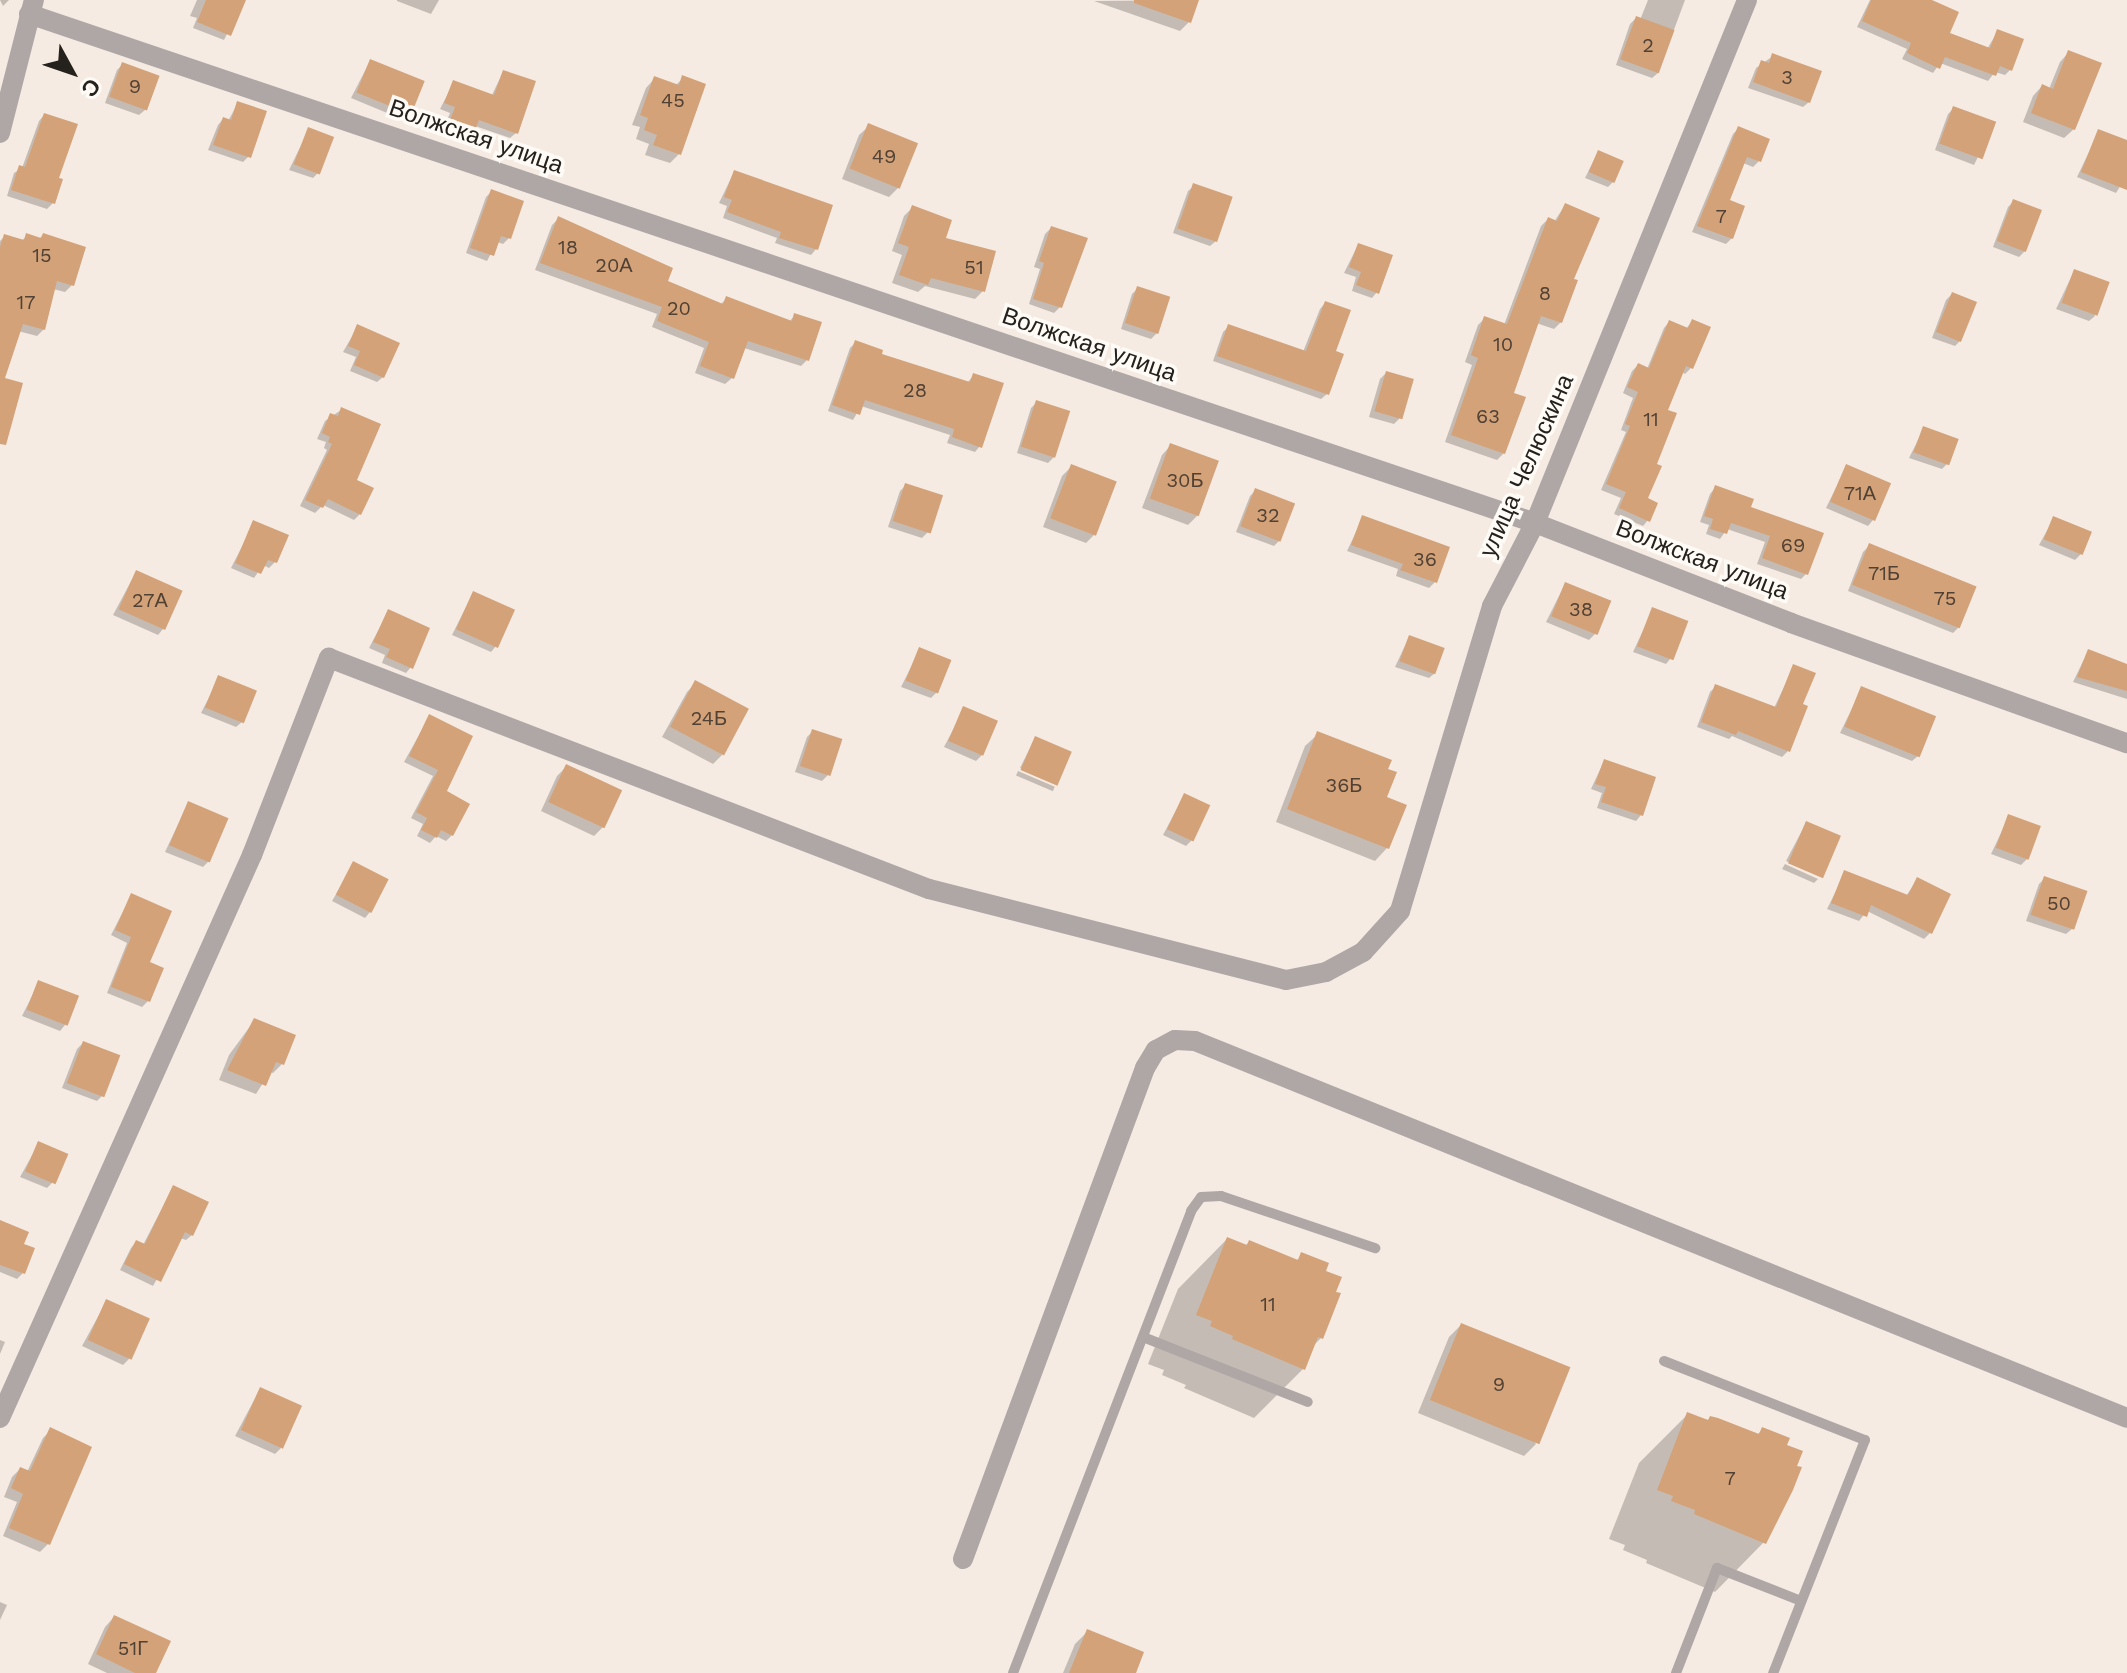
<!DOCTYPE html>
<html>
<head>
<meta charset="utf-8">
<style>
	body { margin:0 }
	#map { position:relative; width:2127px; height:1673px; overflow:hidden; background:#f6ebe2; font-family:"Work Sans",sans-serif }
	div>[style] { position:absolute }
	.shadow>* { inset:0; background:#0003; transform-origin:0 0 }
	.building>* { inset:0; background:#d3a279; transform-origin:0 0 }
	.lane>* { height:10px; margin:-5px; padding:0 5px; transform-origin:5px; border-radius:5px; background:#aea7a5 }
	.street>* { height:20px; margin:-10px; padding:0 10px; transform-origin:10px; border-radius:10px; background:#aea7a5 }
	span { translate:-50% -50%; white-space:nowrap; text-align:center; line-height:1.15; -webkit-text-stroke:7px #fefaf6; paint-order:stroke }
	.number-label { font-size:20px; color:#504134 }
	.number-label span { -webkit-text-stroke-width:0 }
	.street-label { font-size:24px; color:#25211d }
	.north { position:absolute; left:32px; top:32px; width:80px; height:80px; -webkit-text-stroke:6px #fefaf6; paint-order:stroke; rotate:130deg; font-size:22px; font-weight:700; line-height:32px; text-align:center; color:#25211d }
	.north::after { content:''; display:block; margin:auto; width:28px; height:36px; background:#25211d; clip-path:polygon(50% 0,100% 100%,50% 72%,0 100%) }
</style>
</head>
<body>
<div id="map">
	<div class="shadow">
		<i style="clip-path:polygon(0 0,9px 0,3px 6px)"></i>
		<i style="clip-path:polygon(197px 0,244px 0,224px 40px,193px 28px,197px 18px,190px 16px)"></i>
		<i style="clip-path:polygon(439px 0,431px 14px,397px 1px,397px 0)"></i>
		<i style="clip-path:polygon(1197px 0,1189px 22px,1180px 31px,1094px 1px)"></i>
		<i style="clip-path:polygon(1648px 0,1685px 0,1658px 73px,1652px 78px,1616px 65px,1630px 24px,1636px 18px,1640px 20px)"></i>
		<i style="clip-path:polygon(1870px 0,1924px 0,1947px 34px,1987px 49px,1998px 31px,2010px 70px,2005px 75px,1995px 72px,1988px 81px,1940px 63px,1933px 73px,1902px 59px,1907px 49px,1857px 27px)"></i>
		<i style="clip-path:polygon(2069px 52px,2074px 129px,2064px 138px,2023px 122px,2033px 96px,2042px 86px,2049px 89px,2060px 62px)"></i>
		<i style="clip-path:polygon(1773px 56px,1809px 102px,1803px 107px,1748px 88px,1756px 68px)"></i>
		<i style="clip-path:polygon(370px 61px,410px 114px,404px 120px,351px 98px)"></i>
		<i style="clip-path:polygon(123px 64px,145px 110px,139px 115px,105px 103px,117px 70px)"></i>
		<i style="clip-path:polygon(503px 72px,516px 133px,510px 138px,475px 126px,468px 134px,445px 125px,450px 113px,440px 109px,454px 82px,491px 97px)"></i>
		<i style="clip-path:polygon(655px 78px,675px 86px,683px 78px,679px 154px,670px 163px,645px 155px,649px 144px,636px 139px,640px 127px,632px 125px,646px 88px)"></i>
		<i style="clip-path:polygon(238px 103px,249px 156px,243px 162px,208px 150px,218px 125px,223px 119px,228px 121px)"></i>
		<i style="clip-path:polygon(1954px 108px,1994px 124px,1974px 165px,1935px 150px,1948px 114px)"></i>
		<i style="clip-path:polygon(44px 115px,57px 179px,53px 203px,47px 209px,7px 196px,14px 173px,22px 168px,39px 121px)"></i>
		<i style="clip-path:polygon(869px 126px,898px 188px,889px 197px,842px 179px,859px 135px)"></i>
		<i style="clip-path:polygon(1739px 128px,1759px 161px,1753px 167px,1743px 163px,1727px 201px,1732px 238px,1726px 244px,1692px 232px,1733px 134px)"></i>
		<i style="clip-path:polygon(309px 129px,318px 173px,313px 178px,289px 170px)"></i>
		<i style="clip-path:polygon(2099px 131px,2127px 142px,2127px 175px,2116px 193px,2077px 177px)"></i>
		<i style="clip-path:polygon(1598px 152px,1614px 181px,1608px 187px,1585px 178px)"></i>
		<i style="clip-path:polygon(734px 172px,816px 249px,811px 255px,775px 243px,777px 238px,723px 218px,727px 206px,719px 203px)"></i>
		<i style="clip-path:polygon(1194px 186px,1216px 241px,1210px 246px,1173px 233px,1188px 191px)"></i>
		<i style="clip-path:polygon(491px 192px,509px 238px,503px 244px,497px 242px,487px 261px,466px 253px,486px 197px)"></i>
		<i style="clip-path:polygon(2014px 201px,2025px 251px,2019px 257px,1993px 247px,2008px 207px)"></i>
		<i style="clip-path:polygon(1565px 205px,1572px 280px,1561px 322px,1554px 329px,1536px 323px,1511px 394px,1504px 453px,1497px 460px,1445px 442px,1472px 365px,1465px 362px,1478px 325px,1485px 318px,1504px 325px,1541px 226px,1548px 219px,1554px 222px)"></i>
		<i style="clip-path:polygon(912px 208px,943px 239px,983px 291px,975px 299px,925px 286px,918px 292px,892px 283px,902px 255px,892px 251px,904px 216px)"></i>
		<i style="clip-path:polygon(558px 219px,665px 283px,720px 305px,727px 298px,789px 322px,795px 315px,807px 360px,801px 366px,744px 348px,732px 378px,725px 384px,695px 373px,704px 348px,652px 327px,657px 314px,535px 270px,552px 225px)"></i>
		<i style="clip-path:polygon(1051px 228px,1060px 307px,1054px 313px,1029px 304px,1040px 269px,1034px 267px,1045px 234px)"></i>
		<i style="clip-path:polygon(43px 235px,72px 285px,65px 292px,53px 289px,44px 329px,37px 336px,18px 331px,2px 379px,0 418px,0 241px,5px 236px,21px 241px,27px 236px,39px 239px)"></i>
		<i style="clip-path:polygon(1358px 245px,1377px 292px,1372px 298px,1352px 291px,1356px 277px,1344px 273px)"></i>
		<i style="clip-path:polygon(2074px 271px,2095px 316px,2089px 321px,2056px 309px)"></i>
		<i style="clip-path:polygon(1138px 288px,1157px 333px,1151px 339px,1121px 329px,1132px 294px)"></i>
		<i style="clip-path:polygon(1952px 294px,1961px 340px,1955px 346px,1932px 338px,1946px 300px)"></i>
		<i style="clip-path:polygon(1325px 303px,1333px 352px,1327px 394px,1321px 399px,1213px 361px,1223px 332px,1229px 326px,1303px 352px,1320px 309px)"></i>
		<i style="clip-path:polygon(1692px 321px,1691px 368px,1685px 374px,1682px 372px,1665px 411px,1645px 500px,1648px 520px,1643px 526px,1614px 514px,1621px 498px,1601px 490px,1626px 432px,1621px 430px,1633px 398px,1623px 393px,1632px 371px,1638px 365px,1647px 369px,1664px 328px,1669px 322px,1686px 329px)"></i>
		<i style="clip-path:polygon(358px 326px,383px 377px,377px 382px,350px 371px,356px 357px,343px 352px)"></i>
		<i style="clip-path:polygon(856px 342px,879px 355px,967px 383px,974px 375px,980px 446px,975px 452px,947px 443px,950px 435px,861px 406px,853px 420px,828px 411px,850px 348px)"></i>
		<i style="clip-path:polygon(1386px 373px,1400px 418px,1394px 424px,1369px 417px,1380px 379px)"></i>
		<i style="clip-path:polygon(1037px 402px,1054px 457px,1048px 463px,1017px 453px,1031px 408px)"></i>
		<i style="clip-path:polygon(341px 410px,360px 514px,354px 520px,323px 505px,315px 513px,300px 506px,327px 450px,324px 448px,326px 442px,317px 439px,325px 421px)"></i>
		<i style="clip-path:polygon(1924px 428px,1947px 464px,1942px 469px,1909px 458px)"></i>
		<i style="clip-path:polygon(1171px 445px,1197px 516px,1188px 525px,1142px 508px,1162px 455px)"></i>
		<i style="clip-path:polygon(1071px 467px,1095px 534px,1086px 543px,1043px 527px,1062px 476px)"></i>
		<i style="clip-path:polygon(1846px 467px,1873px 520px,1868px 526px,1826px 508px)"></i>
		<i style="clip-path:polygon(906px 485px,928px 532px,922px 538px,888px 527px,900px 491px)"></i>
		<i style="clip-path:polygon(1715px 488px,1748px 508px,1806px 574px,1801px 579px,1757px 564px,1765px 542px,1727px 529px,1720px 539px,1706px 534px,1709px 525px,1700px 522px,1710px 494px)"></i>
		<i style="clip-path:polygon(1256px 490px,1279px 541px,1274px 546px,1236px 532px,1250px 496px)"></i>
		<i style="clip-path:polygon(1363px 517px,1435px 582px,1429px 588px,1396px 576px,1398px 569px,1347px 551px)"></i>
		<i style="clip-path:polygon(2054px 518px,2081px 554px,2075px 560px,2039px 545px)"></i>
		<i style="clip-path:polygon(254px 523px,275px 562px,269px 568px,263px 565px,254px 578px,231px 568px)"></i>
		<i style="clip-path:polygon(1869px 546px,1959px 627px,1953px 633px,1848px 591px,1863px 552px)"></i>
		<i style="clip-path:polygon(136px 572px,163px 629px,158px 635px,113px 615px)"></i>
		<i style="clip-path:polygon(1565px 584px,1595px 634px,1589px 640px,1546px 622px)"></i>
		<i style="clip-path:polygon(473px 593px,496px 646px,491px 652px,452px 635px)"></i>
		<i style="clip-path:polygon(1653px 609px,1671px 658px,1666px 664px,1633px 652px)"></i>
		<i style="clip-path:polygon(388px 612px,411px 667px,406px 673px,382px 663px,385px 655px,369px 648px)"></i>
		<i style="clip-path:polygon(1409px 637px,1435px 673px,1429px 678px,1395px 667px)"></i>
		<i style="clip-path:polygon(920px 649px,937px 692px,931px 698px,901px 687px)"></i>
		<i style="clip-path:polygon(2088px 651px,2127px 666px,2127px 699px,2073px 682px)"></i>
		<i style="clip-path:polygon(1794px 666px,1800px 706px,1788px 751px,1782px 757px,1732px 736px,1729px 739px,1697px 727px,1710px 692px,1716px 686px,1774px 708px)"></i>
		<i style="clip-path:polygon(219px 678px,242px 722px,236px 727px,201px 713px)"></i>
		<i style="clip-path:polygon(696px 683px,722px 755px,713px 764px,662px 737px,687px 692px)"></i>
		<i style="clip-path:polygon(1862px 688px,1918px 756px,1912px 761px,1840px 733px)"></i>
		<i style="clip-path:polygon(964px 709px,982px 755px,976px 761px,944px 747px)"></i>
		<i style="clip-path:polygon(429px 717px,452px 835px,446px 841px,436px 836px,430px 843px,417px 836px,423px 824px,411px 818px,433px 776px,404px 762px)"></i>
		<i style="clip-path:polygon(813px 731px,828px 775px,822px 781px,795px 772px,807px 737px)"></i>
		<i style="clip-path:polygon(1318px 734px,1386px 770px,1387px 848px,1375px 861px,1276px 822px,1305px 746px)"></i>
		<i style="clip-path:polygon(1035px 738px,1057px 783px,1020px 768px)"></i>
		<i style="clip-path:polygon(1604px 761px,1641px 815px,1636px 821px,1597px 808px,1602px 793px,1591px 789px)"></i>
		<i style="clip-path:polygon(566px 767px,604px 826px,594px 836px,541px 811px,557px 776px)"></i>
		<i style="left:1018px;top:771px;width:40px;height:5px;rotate:23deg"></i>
		<i style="clip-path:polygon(1184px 795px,1192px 840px,1186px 846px,1163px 835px)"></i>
		<i style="clip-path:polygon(188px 803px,209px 861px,203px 867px,165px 852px)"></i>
		<i style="clip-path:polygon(2009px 816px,2027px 859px,2021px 865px,1991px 854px)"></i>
		<i style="clip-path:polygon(1806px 823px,1821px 876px,1786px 861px)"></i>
		<i style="clip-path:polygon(354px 864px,370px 912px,365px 918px,332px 901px)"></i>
		<i style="clip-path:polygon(1785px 864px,1818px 879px,1814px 883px,1782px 869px)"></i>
		<i style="clip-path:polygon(1845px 873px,1906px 896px,1917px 880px,1930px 933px,1924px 939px,1867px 911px,1859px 921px,1827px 909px)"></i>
		<i style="clip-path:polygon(2045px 878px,2072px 929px,2066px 934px,2026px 921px,2039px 884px)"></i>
		<i style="clip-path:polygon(131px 896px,147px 963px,148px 1001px,142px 1007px,107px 993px,127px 943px,111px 935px)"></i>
		<i style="clip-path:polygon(39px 982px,65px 1025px,60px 1031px,22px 1016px)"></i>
		<i style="clip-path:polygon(254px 1021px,282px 1064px,273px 1073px,270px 1072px,256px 1094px,219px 1080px,229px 1055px)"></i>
		<i style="clip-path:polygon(83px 1043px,103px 1095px,97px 1101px,62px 1088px,77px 1049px)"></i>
		<i style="clip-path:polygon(39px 1143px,52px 1183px,47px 1188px,20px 1177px)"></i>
		<i style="clip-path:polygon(173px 1187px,192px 1235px,186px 1240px,180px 1238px,153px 1286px,120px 1270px,131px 1248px,136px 1242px,143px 1245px)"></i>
		<i style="clip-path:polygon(0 1222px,22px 1245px,23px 1273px,17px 1279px,0 1272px)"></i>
		<i style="clip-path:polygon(1227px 1239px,1245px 1246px,1249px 1242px,1296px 1261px,1302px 1255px,1321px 1338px,1312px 1347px,1303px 1369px,1254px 1418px,1184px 1388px,1186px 1385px,1162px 1375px,1164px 1370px,1148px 1364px,1178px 1289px)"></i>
		<i style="clip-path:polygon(106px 1302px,129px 1359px,123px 1365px,82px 1346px)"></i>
		<i style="clip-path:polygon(1461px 1325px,1536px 1444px,1524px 1456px,1418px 1413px,1449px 1337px)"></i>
		<i style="clip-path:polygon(0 1340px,5px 1342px,0 1354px)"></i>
		<i style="clip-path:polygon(260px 1389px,281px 1448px,275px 1454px,235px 1436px)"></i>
		<i style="clip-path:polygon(1688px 1414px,1757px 1435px,1763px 1429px,1764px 1542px,1715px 1592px,1646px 1563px,1647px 1560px,1623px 1550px,1625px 1545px,1609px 1539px,1639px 1463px)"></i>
		<i style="clip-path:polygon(51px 1430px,48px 1544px,40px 1552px,3px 1536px,17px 1502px,4px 1497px,12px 1477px,20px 1469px,27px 1472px,43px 1438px)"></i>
		<i style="clip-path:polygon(0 1602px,7px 1605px,0 1620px)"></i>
		<i style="clip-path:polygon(114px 1617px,154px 1673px,107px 1673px,88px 1664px,105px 1627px)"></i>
		<i style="clip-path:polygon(1087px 1632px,1134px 1673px,1063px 1673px,1075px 1644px)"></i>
	</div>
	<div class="building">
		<i style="clip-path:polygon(206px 0,246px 0,231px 36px,197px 22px)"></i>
		<i style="clip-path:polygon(1134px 0,1199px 0,1191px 23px,1134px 3px)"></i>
		<i style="clip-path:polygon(1871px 0,1932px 0,1959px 12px,1950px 33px,1990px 48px,1997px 29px,2024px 39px,2012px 71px,2000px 66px,1996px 76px,1945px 57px,1940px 69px,1907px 53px,1911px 43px,1862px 21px)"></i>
		<i style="left:1636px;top:16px;width:41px;height:46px;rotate:20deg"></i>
		<i style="clip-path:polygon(2068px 50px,2102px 63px,2075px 130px,2031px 113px,2042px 84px,2053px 89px)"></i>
		<i style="clip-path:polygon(1772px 53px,1822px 71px,1810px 103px,1753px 82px,1761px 60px,1769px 63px)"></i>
		<i style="left:370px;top:59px;width:59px;height:36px;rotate:22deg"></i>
		<i style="left:122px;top:62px;width:40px;height:37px;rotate:20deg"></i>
		<i style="clip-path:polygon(503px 70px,536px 81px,518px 134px,479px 120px,475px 130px,450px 120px,455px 107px,444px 103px,453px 80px,494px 95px)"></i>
		<i style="clip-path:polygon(682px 75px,706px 84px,681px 155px,653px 145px,657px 135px,644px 130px,648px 118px,640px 115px,654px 76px,679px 85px)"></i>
		<i style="clip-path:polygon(237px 101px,267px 111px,251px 158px,213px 145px,223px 117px,231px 120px)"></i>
		<i style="left:1953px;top:106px;width:46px;height:40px;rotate:20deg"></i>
		<i style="clip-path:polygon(44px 113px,78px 124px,59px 178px,63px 179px,55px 204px,11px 190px,19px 165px,25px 167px)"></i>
		<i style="left:868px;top:123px;width:54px;height:49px;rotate:22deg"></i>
		<i style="clip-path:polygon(1738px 126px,1770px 139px,1761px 162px,1747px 157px,1730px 200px,1745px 206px,1733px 239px,1697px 226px)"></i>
		<i style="left:308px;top:127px;width:28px;height:40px;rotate:21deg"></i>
		<i style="clip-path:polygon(2098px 129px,2127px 140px,2127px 190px,2081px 172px)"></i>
		<i style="left:1598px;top:150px;width:28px;height:24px;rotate:23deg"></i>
		<i style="clip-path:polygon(734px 170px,833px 205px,818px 250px,779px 238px,781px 232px,727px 212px,732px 200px,724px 197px)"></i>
		<i style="left:1193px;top:183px;width:42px;height:48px;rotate:19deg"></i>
		<i style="clip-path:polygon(491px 189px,524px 201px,511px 239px,501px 236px,494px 256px,470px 248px)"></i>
		<i style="left:2013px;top:199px;width:31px;height:45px;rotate:21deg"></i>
		<i style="clip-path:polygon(1565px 203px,1600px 218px,1574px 279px,1578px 280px,1562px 323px,1541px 316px,1514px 393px,1526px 397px,1505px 454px,1451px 435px,1478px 358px,1471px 355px,1484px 316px,1507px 324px,1548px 217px,1557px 221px)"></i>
		<i style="clip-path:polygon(912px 205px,952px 220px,946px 238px,996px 251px,985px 292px,931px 278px,928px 285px,899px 275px,909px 247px,898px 243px)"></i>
		<i style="clip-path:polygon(558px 216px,673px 268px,668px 281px,723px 304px,726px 296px,792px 321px,794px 313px,822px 322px,809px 361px,748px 341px,734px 379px,700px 366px,709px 342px,657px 321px,662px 307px,540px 263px)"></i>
		<i style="clip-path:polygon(1051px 226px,1088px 238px,1062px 308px,1033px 299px,1044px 263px,1039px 261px)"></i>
		<i style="clip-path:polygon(26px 233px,41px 238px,43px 233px,86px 247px,74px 286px,57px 281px,45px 330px,23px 324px,5px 378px,23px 383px,6px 445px,0 444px,0 247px,4px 234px,24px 240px)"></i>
		<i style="clip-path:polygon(1358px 243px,1393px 255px,1379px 294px,1356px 285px,1361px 272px,1349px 267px)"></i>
		<i style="left:2074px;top:269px;width:38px;height:36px;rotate:20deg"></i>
		<i style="left:1137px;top:286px;width:35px;height:39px;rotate:18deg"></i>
		<i style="left:1952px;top:292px;width:27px;height:43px;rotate:22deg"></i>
		<i style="clip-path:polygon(1325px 301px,1351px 310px,1336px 351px,1344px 354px,1329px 395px,1217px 356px,1228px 324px,1306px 351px)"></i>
		<i style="clip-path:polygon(1692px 319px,1711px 327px,1693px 369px,1686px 366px,1668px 410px,1677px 413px,1657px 464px,1662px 466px,1648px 498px,1658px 503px,1650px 522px,1619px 508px,1626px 492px,1606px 484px,1630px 426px,1625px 424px,1638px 392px,1627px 387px,1638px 363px,1649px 368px,1669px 320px,1688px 328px)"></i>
		<i style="clip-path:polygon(357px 324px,400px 343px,384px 378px,354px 365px,360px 351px,348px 346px)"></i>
		<i style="clip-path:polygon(855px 340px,883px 350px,882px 354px,970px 382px,973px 373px,1004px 383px,982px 448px,952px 437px,954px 429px,865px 400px,860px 415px,832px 405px)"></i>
		<i style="left:1386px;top:371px;width:29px;height:42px;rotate:16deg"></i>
		<i style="left:1036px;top:400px;width:36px;height:49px;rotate:18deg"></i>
		<i style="clip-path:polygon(341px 407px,381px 424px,357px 480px,374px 488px,361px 515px,328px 499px,323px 508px,305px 500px,332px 444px,328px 442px,330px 437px,322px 433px,330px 413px,338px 416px)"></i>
		<i style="left:1923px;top:426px;width:38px;height:28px;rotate:20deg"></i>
		<i style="left:1170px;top:443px;width:52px;height:59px;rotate:20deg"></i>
		<i style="left:1071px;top:464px;width:49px;height:58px;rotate:21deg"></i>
		<i style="left:1846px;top:464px;width:49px;height:41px;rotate:23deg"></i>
		<i style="left:905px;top:483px;width:40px;height:40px;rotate:18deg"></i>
		<i style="clip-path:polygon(1715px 485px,1754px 499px,1751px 507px,1824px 533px,1808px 575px,1762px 558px,1770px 536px,1731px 523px,1727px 534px,1710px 529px,1713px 519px,1704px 516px)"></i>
		<i style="left:1255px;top:488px;width:43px;height:41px;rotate:21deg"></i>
		<i style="clip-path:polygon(1362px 515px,1450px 547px,1437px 583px,1400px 570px,1403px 564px,1351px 545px)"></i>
		<i style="left:2053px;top:516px;width:42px;height:25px;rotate:22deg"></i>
		<i style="clip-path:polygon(253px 520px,289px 535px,277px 563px,268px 560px,261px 574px,235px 563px)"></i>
		<i style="left:1869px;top:543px;width:116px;height:45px;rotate:22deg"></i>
		<i style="left:136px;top:570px;width:51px;height:43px;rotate:24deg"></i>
		<i style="left:1565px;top:582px;width:50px;height:37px;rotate:22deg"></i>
		<i style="left:473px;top:591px;width:46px;height:42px;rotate:24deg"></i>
		<i style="left:1652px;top:607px;width:39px;height:42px;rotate:21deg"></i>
		<i style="clip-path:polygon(388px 609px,430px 628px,413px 669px,386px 657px,390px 649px,373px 642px)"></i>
		<i style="left:1409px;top:635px;width:38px;height:28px;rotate:20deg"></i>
		<i style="left:919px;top:647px;width:35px;height:36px;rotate:22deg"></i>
		<i style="clip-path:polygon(2088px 649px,2127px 664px,2127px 691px,2077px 677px)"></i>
		<i style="clip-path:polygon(1793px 664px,1816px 673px,1803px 704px,1808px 706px,1790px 752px,1738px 731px,1736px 735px,1701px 722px,1715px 684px,1776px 707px)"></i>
		<i style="left:218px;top:675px;width:42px;height:35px;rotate:22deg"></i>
		<i style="left:695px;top:680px;width:61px;height:53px;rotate:28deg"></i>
		<i style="left:1861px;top:686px;width:81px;height:44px;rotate:22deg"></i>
		<i style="left:963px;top:706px;width:38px;height:38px;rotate:23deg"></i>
		<i style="clip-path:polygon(429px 714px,473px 736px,447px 791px,470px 804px,453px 836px,441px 830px,437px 838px,421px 830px,427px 818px,416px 812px,438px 770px,409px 756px)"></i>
		<i style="left:812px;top:729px;width:32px;height:39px;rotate:18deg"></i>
		<i style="clip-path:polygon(1317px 731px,1392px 760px,1388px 769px,1397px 772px,1387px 797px,1407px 805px,1389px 849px,1287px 809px)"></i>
		<i style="left:1035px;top:736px;width:40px;height:37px;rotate:23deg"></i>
		<i style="clip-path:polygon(1604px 759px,1656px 777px,1643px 816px,1601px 802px,1606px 787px,1595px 784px)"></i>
		<i style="left:566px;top:764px;width:62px;height:42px;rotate:25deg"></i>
		<i style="left:1184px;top:793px;width:29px;height:40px;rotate:25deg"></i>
		<i style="left:188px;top:801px;width:44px;height:48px;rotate:23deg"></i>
		<i style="left:2008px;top:814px;width:35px;height:36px;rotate:20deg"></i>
		<i style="left:1806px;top:821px;width:38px;height:46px;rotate:23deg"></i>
		<i style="left:353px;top:861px;width:40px;height:38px;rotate:27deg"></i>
		<i style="clip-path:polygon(1844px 870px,1908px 895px,1917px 877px,1951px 894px,1932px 934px,1871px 905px,1867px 917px,1831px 903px)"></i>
		<i style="left:2044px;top:876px;width:46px;height:41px;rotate:19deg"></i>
		<i style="clip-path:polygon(131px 893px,172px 911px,150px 962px,164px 968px,150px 1002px,111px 987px,131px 937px,115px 930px)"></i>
		<i style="left:38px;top:980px;width:44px;height:32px;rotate:21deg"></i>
		<i style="clip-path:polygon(254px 1018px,296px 1035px,284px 1065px,276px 1062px,266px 1086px,227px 1070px)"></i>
		<i style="left:83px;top:1041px;width:40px;height:45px;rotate:21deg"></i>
		<i style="left:38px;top:1141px;width:33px;height:33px;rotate:23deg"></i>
		<i style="clip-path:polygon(173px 1185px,209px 1202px,193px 1236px,185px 1232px,161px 1282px,124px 1264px,136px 1240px,145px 1244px)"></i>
		<i style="clip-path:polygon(0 1220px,29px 1232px,24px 1244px,35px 1248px,25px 1274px,0 1265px)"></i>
		<i style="clip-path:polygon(1227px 1237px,1247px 1245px,1249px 1240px,1298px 1260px,1301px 1252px,1329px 1263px,1326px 1271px,1342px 1277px,1336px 1292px,1341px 1293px,1323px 1339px,1318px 1337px,1305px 1370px,1232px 1339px,1233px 1336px,1210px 1326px,1212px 1321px,1196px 1315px)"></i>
		<i style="left:106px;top:1299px;width:48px;height:45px;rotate:24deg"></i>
		<i style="left:1461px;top:1323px;width:118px;height:83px;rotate:22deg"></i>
		<i style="left:260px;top:1387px;width:46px;height:47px;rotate:24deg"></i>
		<i style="clip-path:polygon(1687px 1412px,1708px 1420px,1710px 1416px,1718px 1418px,1759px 1434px,1762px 1427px,1790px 1438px,1787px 1445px,1803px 1451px,1797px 1466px,1802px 1467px,1793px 1490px,1766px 1544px,1694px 1514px,1695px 1510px,1671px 1501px,1673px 1496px,1657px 1490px)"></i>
		<i style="clip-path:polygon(50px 1427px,92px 1447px,50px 1545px,9px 1528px,23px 1494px,11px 1488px,20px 1467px,30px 1471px)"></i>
		<i style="clip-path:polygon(114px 1615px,171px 1641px,156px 1673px,135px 1673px,96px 1654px)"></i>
		<i style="clip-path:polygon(1087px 1629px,1144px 1652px,1136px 1673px,1069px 1673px)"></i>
	</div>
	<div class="lane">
		<i style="left:1143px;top:1337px;width:177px;rotate:21.5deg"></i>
		<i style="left:1664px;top:1361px;width:216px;rotate:21.5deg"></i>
		<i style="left:1865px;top:1440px;width:251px;rotate:111.5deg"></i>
		<i style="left:1013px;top:1673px;width:495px;rotate:-68.9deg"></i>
		<i style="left:1191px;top:1211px;width:17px;rotate:-54deg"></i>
		<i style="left:1201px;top:1197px;width:20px;rotate:-3deg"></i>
		<i style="left:1221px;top:1196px;width:163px;rotate:18.7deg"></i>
		<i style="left:1676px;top:1673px;width:113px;rotate:-68.7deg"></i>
		<i style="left:1717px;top:1568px;width:90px;rotate:21.4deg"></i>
	</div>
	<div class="street">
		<i style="left:29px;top:14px;width:1590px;rotate:18.67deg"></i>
		<i style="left:1535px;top:523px;width:275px;rotate:21.3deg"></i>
		<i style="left:1791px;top:623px;width:357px;rotate:19.7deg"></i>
		<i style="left:0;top:133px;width:137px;rotate:-75.7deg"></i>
		<i style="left:0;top:1418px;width:617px;rotate:-65.89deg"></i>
		<i style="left:252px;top:855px;width:212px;rotate:-68.7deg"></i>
		<i style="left:329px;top:658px;width:643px;rotate:21.06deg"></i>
		<i style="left:929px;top:889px;width:368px;rotate:14.3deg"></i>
		<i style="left:1286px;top:980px;width:41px;rotate:-11.3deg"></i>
		<i style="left:1326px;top:972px;width:42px;rotate:-28.4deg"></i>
		<i style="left:1363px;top:952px;width:55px;rotate:-47.9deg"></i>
		<i style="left:1400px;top:911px;width:319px;rotate:-73.2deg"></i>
		<i style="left:1492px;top:606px;width:93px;rotate:-62.6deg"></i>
		<i style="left:1535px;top:523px;width:564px;rotate:-67.93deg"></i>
		<i style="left:963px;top:1559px;width:524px;rotate:-69.66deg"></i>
		<i style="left:1145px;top:1068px;width:21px;rotate:-59deg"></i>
		<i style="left:1156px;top:1050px;width:21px;rotate:-28deg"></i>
		<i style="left:1175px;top:1040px;width:20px;rotate:3deg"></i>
		<i style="left:1195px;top:1041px;width:1005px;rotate:22.02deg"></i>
	</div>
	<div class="number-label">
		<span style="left:1648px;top:45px">2</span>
		<span style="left:1787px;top:77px">3</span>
		<span style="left:135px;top:86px">9</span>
		<span style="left:673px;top:100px">45</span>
		<span style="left:884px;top:156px">49</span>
		<span style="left:1721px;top:216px">7</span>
		<span style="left:568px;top:247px">18</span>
		<span style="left:42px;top:255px">15</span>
		<span style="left:614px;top:265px">20А</span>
		<span style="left:974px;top:267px">51</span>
		<span style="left:1545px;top:293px">8</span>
		<span style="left:26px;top:302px">17</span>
		<span style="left:679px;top:308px">20</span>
		<span style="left:1503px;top:344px">10</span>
		<span style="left:915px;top:390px">28</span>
		<span style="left:1488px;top:416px">63</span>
		<span style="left:1651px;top:419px">11</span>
		<span style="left:1185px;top:480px">30Б</span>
		<span style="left:1860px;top:493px">71А</span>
		<span style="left:1268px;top:515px">32</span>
		<span style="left:1793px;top:545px">69</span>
		<span style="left:1425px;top:559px">36</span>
		<span style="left:1884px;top:573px">71Б</span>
		<span style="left:1945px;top:598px">75</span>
		<span style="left:150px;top:600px">27А</span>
		<span style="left:1581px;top:609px">38</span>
		<span style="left:709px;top:718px">24Б</span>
		<span style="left:1344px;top:785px">36Б</span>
		<span style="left:2059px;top:903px">50</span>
		<span style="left:1268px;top:1304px">11</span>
		<span style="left:1499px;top:1384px">9</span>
		<span style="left:1730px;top:1478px">7</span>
		<span style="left:133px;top:1648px">51Г</span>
	</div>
	<div class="street-label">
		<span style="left:476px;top:137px;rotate:19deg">Волжская улица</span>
		<span style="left:1089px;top:345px;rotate:19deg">Волжская улица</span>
		<span style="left:1527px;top:466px;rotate:-66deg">улица Челюскина</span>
		<span style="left:1702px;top:560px;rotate:21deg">Волжская улица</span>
	</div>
	<div class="north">С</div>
</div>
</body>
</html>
